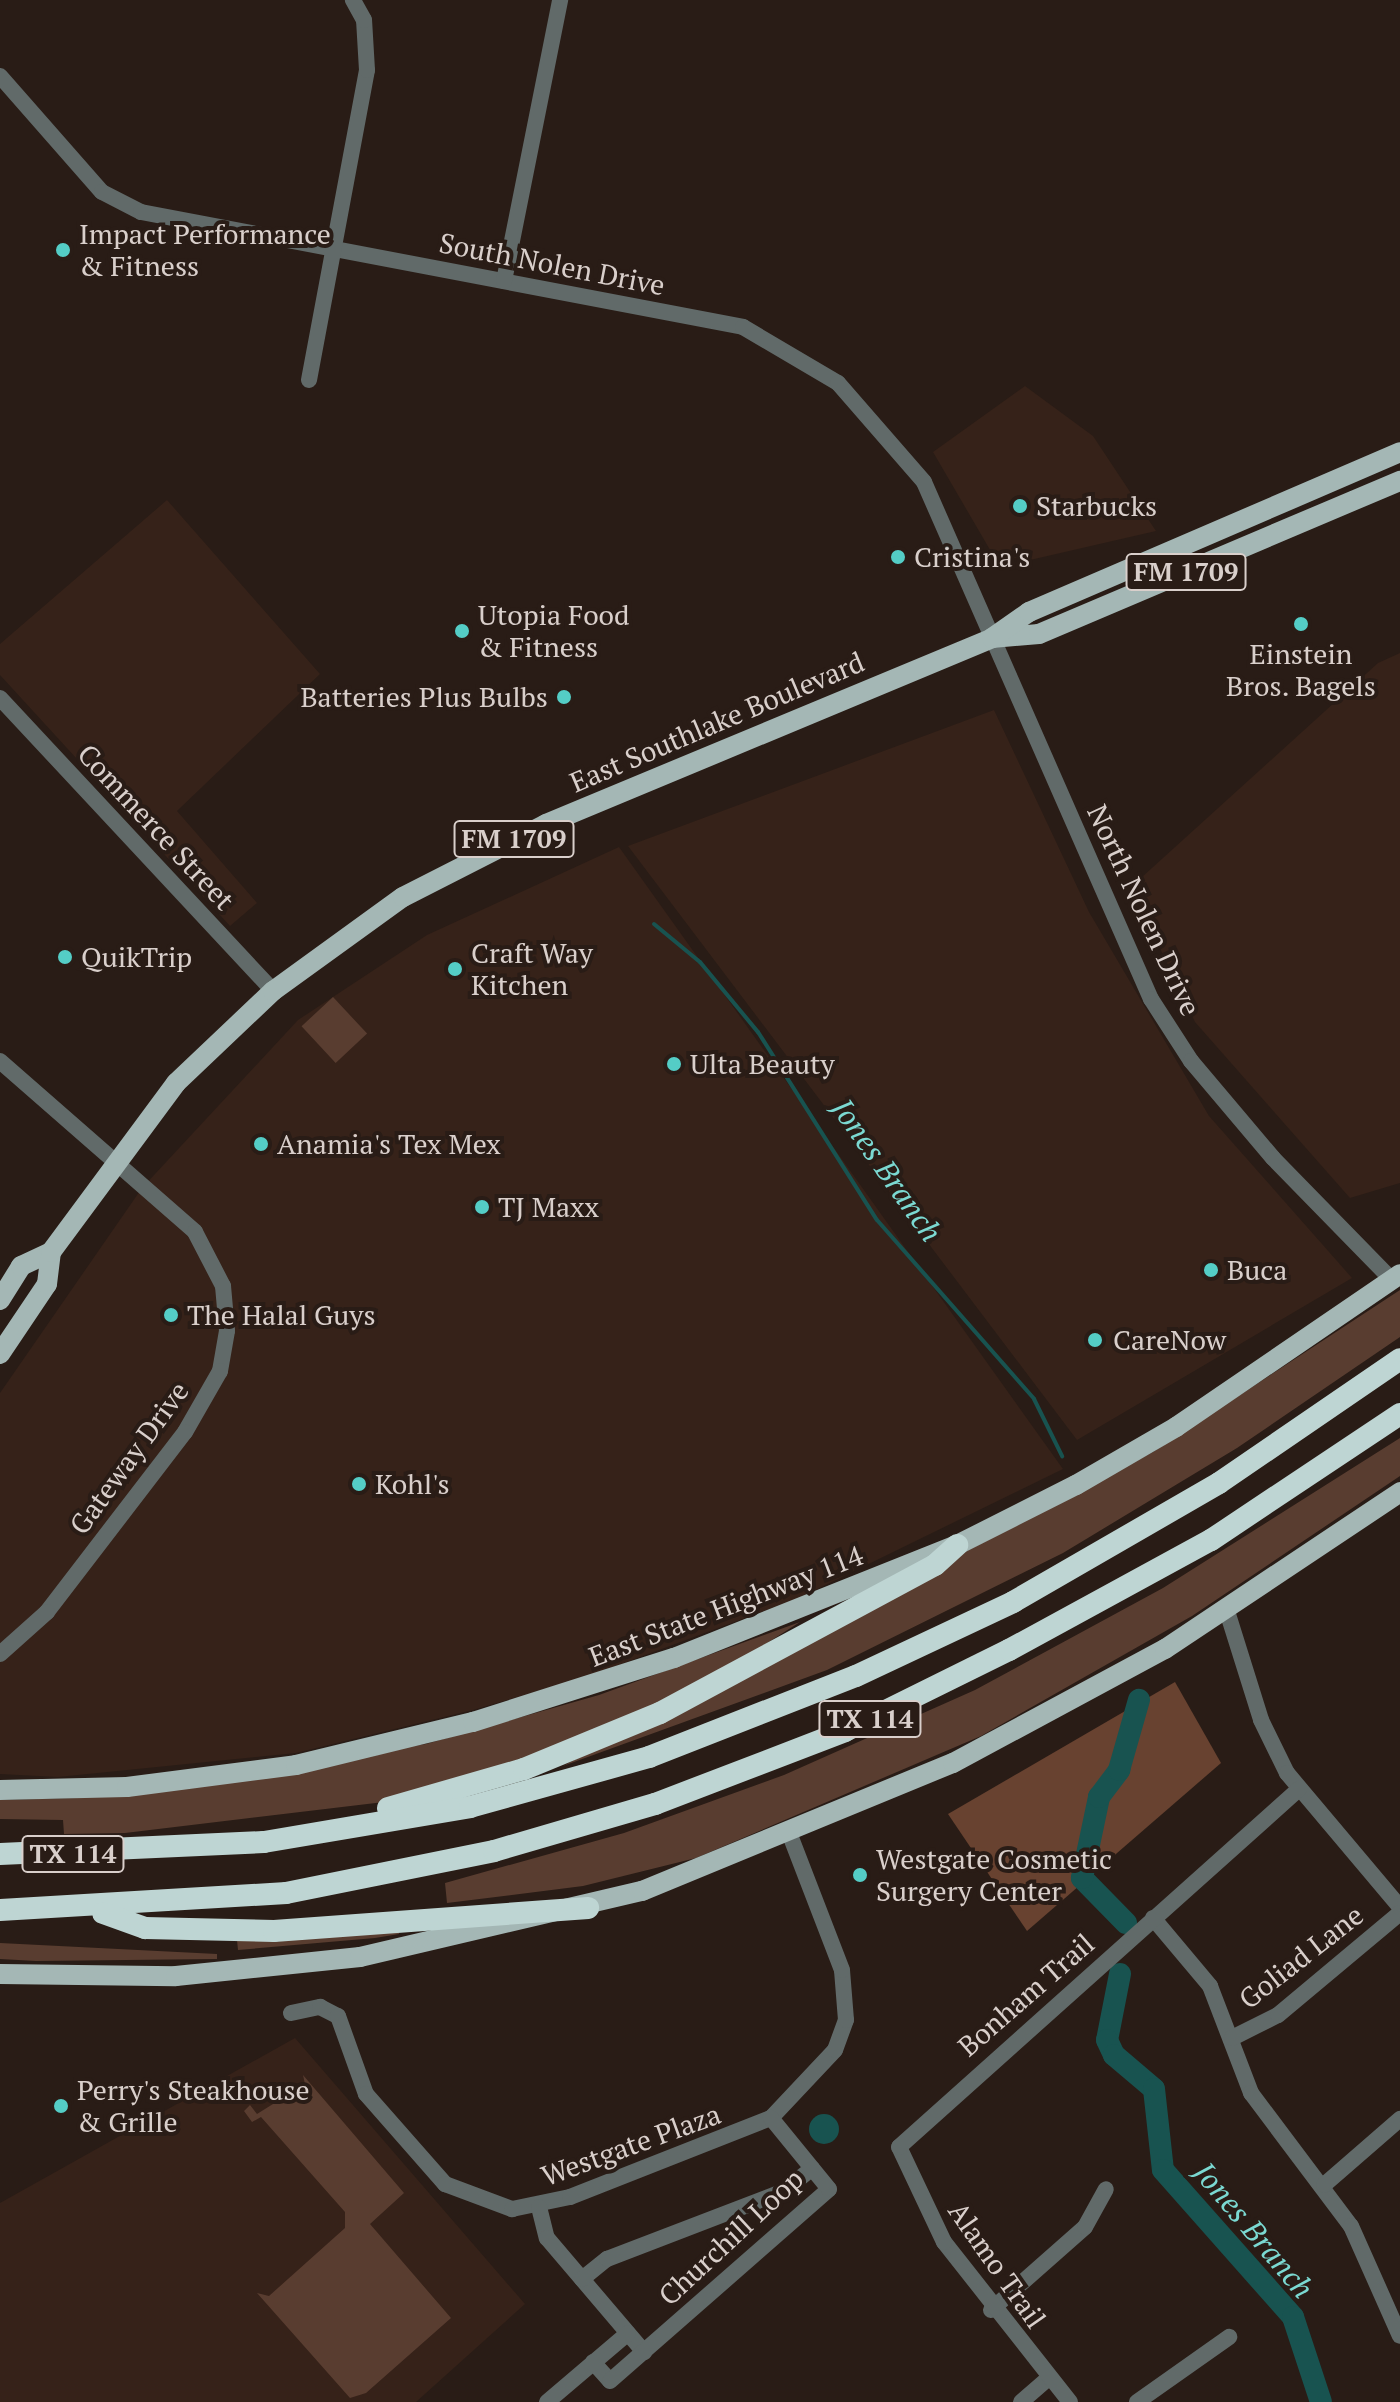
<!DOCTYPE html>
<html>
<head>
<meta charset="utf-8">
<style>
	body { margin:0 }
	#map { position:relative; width:1400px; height:2402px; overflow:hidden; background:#291c16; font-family:"PT Serif",serif }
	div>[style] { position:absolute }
	.built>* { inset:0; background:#362219 }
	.green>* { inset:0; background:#593d30; transform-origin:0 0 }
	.forest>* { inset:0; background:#684230 }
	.water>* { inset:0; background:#185350 }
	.round { border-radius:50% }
	.stream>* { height:4px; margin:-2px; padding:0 2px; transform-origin:2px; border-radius:2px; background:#185350 }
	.river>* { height:22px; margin:-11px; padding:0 11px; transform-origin:11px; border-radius:11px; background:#185350 }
	.minor>* { height:16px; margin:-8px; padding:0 8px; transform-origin:8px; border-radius:8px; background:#616a69 }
	.major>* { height:20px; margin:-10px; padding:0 10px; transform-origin:10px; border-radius:10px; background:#a4b7b5 }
	.highway>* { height:22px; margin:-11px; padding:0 11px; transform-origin:11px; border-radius:11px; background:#bed5d3 }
	.dots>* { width:22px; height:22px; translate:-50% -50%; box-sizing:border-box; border:4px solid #291c16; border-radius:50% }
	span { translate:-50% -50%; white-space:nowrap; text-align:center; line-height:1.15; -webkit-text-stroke:8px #291c16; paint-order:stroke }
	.shield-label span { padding:2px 6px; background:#291c16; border:2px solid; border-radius:6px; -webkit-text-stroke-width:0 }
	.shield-label { font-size:26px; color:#d9cfcb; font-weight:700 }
	.poi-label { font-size:28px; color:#d9cfcb }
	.left { translate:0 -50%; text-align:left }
	.right { translate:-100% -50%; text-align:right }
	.street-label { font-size:28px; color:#d9cfcb }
	.water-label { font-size:30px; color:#7bd9d2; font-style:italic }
</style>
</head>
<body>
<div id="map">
	<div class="built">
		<i style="clip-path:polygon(1025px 386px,1093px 436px,1156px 531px,1030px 560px,993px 555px,933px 452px)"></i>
		<i style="clip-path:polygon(167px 500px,320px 674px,177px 811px,257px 903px,230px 926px,0 675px,0 644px)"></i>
		<i style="clip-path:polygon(1400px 653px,1400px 1183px,1350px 1198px,1195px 1022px,1131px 887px,1378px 663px)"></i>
		<i style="clip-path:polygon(994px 710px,1089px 912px,1209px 1116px,1352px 1278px,1077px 1440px,628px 846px)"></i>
		<i style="clip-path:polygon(619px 847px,1063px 1469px,799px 1598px,589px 1676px,473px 1710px,296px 1753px,58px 1777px,0 1774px,0 1393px,142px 1188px,298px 1020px,427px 935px)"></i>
		<i style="clip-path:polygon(295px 2038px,525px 2304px,416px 2402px,0 2402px,0 2203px)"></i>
	</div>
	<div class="green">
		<i style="left:333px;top:997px;width:50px;height:43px;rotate:47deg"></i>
		<i style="clip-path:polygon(1400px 1290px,1400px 1337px,1237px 1448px,1063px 1553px,827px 1670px,563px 1766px,1153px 1452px)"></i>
		<i style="clip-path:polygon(1400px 1438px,1400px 1476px,1192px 1616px,981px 1736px,696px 1858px,583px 1886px,447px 1903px,445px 1883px,624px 1833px,784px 1775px,975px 1690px,1163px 1588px)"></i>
		<i style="clip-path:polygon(800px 1622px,708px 1681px,548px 1753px,384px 1802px,125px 1833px,64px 1834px,63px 1820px,0 1819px,0 1800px,78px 1798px,426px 1744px,599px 1695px)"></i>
		<i style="clip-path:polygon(398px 1926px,399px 1934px,375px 1938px,238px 1950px,237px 1940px)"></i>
		<i style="clip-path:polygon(0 1943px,217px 1954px,217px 1959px,36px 1961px,0 1959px)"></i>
		<i style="clip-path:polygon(303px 2075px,404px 2193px,370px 2224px,451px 2318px,366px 2393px,350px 2398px,257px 2293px,269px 2296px,345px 2228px,345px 2212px,261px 2117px,252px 2122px,244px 2111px,250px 2105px,257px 2114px,305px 2084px)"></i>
	</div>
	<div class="forest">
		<i style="clip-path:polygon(1175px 1682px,1221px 1763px,1027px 1931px,948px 1814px)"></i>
	</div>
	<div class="water">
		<i class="round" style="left:809px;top:2114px;width:30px;height:30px"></i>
	</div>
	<div class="stream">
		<i style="left:654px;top:924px;width:60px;rotate:39.6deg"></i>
		<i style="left:700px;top:962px;width:91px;rotate:50.4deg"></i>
		<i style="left:758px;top:1032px;width:222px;rotate:57.7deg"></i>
		<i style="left:877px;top:1220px;width:238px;rotate:48.7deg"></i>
		<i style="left:1034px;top:1399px;width:64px;rotate:63.8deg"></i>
	</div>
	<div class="river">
		<i style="left:1126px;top:1923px;width:63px;rotate:-134.4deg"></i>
		<i style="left:1082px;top:1878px;width:83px;rotate:-78.1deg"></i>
		<i style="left:1099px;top:1797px;width:34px;rotate:-53deg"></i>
		<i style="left:1119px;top:1770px;width:73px;rotate:-74.1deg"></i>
		<i style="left:1120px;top:1974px;width:67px;rotate:101.1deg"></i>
		<i style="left:1107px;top:2040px;width:17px;rotate:65deg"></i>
		<i style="left:1114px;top:2055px;width:52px;rotate:40.4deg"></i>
		<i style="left:1154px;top:2089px;width:81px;rotate:83.7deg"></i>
		<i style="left:1163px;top:2170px;width:196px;rotate:48.5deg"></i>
		<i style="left:1293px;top:2317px;width:89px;rotate:71.8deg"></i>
	</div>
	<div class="minor">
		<i style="left:0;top:76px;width:154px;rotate:48.7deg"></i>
		<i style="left:102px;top:192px;width:44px;rotate:27.1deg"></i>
		<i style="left:141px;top:212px;width:613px;rotate:10.81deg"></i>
		<i style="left:743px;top:327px;width:110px;rotate:30.5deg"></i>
		<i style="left:838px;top:383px;width:131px;rotate:49deg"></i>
		<i style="left:924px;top:482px;width:565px;rotate:66.3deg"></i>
		<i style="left:1151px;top:999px;width:74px;rotate:57.2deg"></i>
		<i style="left:1191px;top:1061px;width:127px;rotate:49.8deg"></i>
		<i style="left:1273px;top:1158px;width:170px;rotate:45.7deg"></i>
		<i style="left:504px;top:281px;width:287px;rotate:-78.7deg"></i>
		<i style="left:309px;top:380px;width:315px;rotate:-79.4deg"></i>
		<i style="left:367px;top:70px;width:50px;rotate:-93.4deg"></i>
		<i style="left:364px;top:20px;width:23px;rotate:-119deg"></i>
		<i style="left:0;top:698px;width:400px;rotate:47deg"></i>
		<i style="left:0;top:1061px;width:259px;rotate:41.2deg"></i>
		<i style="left:195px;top:1232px;width:61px;rotate:62.6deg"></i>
		<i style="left:223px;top:1286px;width:45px;rotate:84.9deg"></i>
		<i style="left:227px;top:1331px;width:41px;rotate:99.9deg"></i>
		<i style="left:220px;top:1371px;width:70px;rotate:119.8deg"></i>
		<i style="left:185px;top:1432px;width:227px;rotate:127.5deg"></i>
		<i style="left:47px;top:1612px;width:63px;rotate:138.2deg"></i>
		<i style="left:1226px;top:1608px;width:117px;rotate:72.6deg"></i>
		<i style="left:1261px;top:1720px;width:59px;rotate:63.9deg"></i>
		<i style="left:1287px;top:1773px;width:175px;rotate:49.9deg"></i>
		<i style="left:1153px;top:1918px;width:89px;rotate:50deg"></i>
		<i style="left:1210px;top:1986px;width:115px;rotate:69deg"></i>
		<i style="left:1251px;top:2093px;width:166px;rotate:53.1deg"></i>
		<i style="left:1351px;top:2226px;width:120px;rotate:66deg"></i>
		<i style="left:291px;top:2013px;width:30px;rotate:-12deg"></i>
		<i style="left:320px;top:2007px;width:20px;rotate:27deg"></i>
		<i style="left:338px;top:2016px;width:83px;rotate:70.3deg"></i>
		<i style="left:366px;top:2094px;width:120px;rotate:48.7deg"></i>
		<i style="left:445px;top:2184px;width:72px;rotate:20.5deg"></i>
		<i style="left:512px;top:2209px;width:59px;rotate:-11.7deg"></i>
		<i style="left:570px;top:2197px;width:216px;rotate:-21.5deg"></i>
		<i style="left:771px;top:2118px;width:93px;rotate:-46.7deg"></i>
		<i style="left:835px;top:2050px;width:32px;rotate:-70deg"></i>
		<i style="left:846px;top:2020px;width:50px;rotate:-94.6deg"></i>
		<i style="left:842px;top:1970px;width:145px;rotate:-111.1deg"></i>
		<i style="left:1232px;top:2038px;width:51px;rotate:-26.6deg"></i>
		<i style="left:1278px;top:2015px;width:159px;rotate:-39.9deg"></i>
		<i style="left:1324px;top:2185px;width:101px;rotate:-41deg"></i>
		<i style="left:539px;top:2207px;width:32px;rotate:76deg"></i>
		<i style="left:547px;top:2238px;width:150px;rotate:49.6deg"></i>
		<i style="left:582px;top:2279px;width:32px;rotate:-39deg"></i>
		<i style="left:607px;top:2259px;width:190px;rotate:-21deg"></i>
		<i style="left:784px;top:2191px;width:36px;rotate:-39deg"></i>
		<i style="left:991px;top:2310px;width:125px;rotate:-41.4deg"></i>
		<i style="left:1085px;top:2227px;width:43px;rotate:-61.1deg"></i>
		<i style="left:593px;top:2362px;width:25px;rotate:48deg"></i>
		<i style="left:610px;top:2381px;width:291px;rotate:-41.2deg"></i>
		<i style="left:829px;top:2189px;width:92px;rotate:-129.2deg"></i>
		<i style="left:547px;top:2402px;width:106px;rotate:-40.4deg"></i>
		<i style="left:1021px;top:2402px;width:37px;rotate:-41deg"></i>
		<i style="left:1070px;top:2402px;width:204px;rotate:-128.2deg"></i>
		<i style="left:944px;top:2242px;width:105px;rotate:-115.3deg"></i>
		<i style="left:899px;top:2147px;width:537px;rotate:-41.83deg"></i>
		<i style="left:1137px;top:2402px;width:113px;rotate:-35.2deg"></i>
	</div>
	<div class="major">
		<i style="left:992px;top:638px;width:47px;rotate:-4.9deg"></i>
		<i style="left:1039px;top:634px;width:392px;rotate:-23deg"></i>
		<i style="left:0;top:1300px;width:40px;rotate:-58deg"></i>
		<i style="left:21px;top:1266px;width:33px;rotate:-25deg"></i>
		<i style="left:0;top:1354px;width:84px;rotate:-56.1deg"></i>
		<i style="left:47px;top:1284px;width:32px;rotate:-83deg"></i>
		<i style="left:51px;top:1252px;width:210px;rotate:-53.5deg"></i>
		<i style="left:176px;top:1083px;width:134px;rotate:-43.5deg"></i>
		<i style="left:273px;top:991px;width:160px;rotate:-35.9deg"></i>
		<i style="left:403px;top:897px;width:161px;rotate:-27deg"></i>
		<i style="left:546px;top:824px;width:483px;rotate:-22.6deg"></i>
		<i style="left:992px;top:638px;width:45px;rotate:-35.1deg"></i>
		<i style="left:1029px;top:612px;width:404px;rotate:-23.3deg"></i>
		<i style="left:0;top:1790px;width:127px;rotate:-1.4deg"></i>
		<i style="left:127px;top:1787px;width:170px;rotate:-7.4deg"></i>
		<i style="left:296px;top:1765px;width:182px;rotate:-13.7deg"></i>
		<i style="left:473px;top:1722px;width:211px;rotate:-17.7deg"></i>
		<i style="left:674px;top:1658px;width:305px;rotate:-21.8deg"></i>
		<i style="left:957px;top:1545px;width:133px;rotate:-26.8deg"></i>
		<i style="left:1076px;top:1485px;width:116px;rotate:-30.1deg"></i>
		<i style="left:1176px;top:1427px;width:271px;rotate:-34.3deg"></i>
		<i style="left:0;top:1974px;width:176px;rotate:0.7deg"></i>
		<i style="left:176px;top:1976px;width:185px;rotate:-5.9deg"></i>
		<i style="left:360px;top:1957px;width:290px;rotate:-13.2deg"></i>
		<i style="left:642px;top:1891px;width:336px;rotate:-22.4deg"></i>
		<i style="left:953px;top:1763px;width:241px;rotate:-28.3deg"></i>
		<i style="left:1165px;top:1649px;width:283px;rotate:-33.7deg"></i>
	</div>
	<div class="highway">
		<i style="left:388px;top:1808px;width:141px;rotate:-16deg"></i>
		<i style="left:524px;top:1769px;width:147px;rotate:-22.4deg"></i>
		<i style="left:660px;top:1713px;width:312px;rotate:-28.3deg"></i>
		<i style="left:935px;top:1565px;width:30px;rotate:-42deg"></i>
		<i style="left:0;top:1854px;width:264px;rotate:-2.6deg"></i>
		<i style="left:264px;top:1842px;width:209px;rotate:-9.6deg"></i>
		<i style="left:470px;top:1807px;width:186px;rotate:-15.6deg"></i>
		<i style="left:649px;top:1757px;width:222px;rotate:-21.4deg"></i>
		<i style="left:856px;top:1676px;width:174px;rotate:-25.2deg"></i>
		<i style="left:1013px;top:1602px;width:238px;rotate:-30deg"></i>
		<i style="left:1219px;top:1483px;width:219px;rotate:-34.4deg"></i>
		<i style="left:0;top:1910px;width:287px;rotate:-3.4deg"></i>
		<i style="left:286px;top:1893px;width:212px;rotate:-11.4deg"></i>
		<i style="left:494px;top:1851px;width:168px;rotate:-16.3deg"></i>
		<i style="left:655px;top:1804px;width:204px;rotate:-21deg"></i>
		<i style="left:845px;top:1731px;width:183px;rotate:-26.3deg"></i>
		<i style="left:1009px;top:1650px;width:230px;rotate:-28.6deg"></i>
		<i style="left:1211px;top:1540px;width:227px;rotate:-33.7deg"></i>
		<i style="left:103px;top:1913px;width:45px;rotate:19.7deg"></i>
		<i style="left:145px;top:1928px;width:129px;rotate:1.3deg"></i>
		<i style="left:274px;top:1931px;width:315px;rotate:-4.2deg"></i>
	</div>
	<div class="dots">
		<i style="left:63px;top:250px;background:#54cdc6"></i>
		<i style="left:1020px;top:506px;background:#54cdc6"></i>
		<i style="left:898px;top:557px;background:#54cdc6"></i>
		<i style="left:1301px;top:624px;background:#54cdc6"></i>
		<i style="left:462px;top:631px;background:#54cdc6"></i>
		<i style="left:564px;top:697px;background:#54cdc6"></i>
		<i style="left:65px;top:957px;background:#54cdc6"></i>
		<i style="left:455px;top:969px;background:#54cdc6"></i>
		<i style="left:674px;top:1064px;background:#54cdc6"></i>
		<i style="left:261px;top:1144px;background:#54cdc6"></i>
		<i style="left:482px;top:1207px;background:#54cdc6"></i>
		<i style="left:1211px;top:1270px;background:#54cdc6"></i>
		<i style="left:171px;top:1315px;background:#54cdc6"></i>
		<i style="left:1095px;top:1340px;background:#54cdc6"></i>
		<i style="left:359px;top:1484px;background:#54cdc6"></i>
		<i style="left:860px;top:1875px;background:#54cdc6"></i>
		<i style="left:61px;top:2106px;background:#54cdc6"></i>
	</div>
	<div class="shield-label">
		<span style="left:1186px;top:572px">FM 1709</span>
		<span style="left:514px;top:839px">FM 1709</span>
		<span style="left:870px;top:1719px">TX 114</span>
		<span style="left:73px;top:1854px">TX 114</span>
	</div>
	<div class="poi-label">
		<span class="left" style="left:79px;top:250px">Impact Performance<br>&amp; Fitness</span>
		<span class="left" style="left:1036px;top:506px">Starbucks</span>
		<span class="left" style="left:914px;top:557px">Cristina's</span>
		<span class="left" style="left:478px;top:631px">Utopia Food<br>&amp; Fitness</span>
		<span style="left:1301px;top:670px">Einstein<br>Bros. Bagels</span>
		<span class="right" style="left:548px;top:697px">Batteries Plus Bulbs</span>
		<span class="left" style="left:471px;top:969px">Craft Way<br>Kitchen</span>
		<span class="left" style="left:81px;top:957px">QuikTrip</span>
		<span class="left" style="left:690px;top:1064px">Ulta Beauty</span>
		<span class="left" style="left:277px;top:1144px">Anamia's Tex Mex</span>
		<span class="left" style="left:498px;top:1207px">TJ Maxx</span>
		<span class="left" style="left:1227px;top:1270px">Buca</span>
		<span class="left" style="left:187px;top:1315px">The Halal Guys</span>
		<span class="left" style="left:1113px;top:1340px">CareNow</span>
		<span class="left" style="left:375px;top:1484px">Kohl's</span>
		<span class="left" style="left:876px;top:1875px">Westgate Cosmetic<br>Surgery Center</span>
		<span class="left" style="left:77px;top:2106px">Perry's Steakhouse<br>&amp; Grille</span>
	</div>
	<div class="street-label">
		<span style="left:552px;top:264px;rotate:11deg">South Nolen Drive</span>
		<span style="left:717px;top:722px;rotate:-23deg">East Southlake Boulevard</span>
		<span style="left:156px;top:827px;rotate:47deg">Commerce Street</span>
		<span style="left:1144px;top:910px;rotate:65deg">North Nolen Drive</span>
		<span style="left:129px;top:1458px;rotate:-54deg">Gateway Drive</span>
		<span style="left:726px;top:1606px;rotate:-21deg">East State Highway 114</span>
		<span style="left:1301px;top:1957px;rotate:-38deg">Goliad Lane</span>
		<span style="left:1026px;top:1995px;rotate:-41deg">Bonham Trail</span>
		<span style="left:631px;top:2145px;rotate:-20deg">Westgate Plaza</span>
		<span style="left:731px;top:2237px;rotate:-43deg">Churchill Loop</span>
		<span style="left:997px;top:2265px;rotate:55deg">Alamo Trail</span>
	</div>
	<div class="water-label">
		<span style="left:887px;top:1170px;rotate:55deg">Jones Branch</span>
		<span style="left:1254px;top:2230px;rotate:50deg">Jones Branch</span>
	</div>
</div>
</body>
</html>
